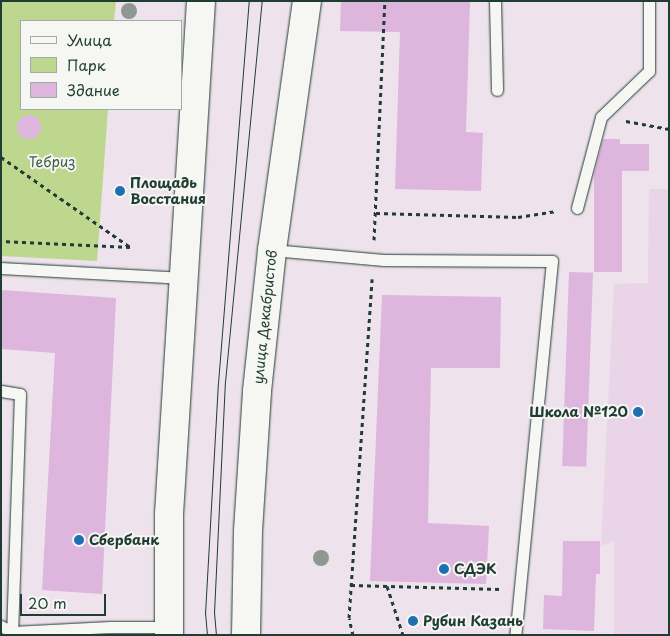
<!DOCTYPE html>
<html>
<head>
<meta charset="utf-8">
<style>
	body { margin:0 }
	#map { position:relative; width:670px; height:636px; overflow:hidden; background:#eee2ec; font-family:"Playpen Sans",sans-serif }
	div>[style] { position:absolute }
	.built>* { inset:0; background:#e9d4e8 }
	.green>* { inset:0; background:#bed78e }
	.building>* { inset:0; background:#ddb5dd; transform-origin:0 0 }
	.round { border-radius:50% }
	.path>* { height:3px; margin-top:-1.5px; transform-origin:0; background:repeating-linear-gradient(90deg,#1f3d34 0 4px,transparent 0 8px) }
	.roads { filter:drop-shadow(0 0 1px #1f3d34) drop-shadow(0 0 1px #1f3d34) }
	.lane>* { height:11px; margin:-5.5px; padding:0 5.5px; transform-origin:5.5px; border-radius:5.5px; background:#f6f6f2 }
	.secondary>* { height:28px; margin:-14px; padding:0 14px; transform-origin:14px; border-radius:14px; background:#f6f6f2 }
	.tram>* { height:1px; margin:-0.5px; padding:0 0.5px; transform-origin:0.5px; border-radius:0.5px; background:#1f3d34 }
	.trees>* { width:16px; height:16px; margin:-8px; border-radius:50%; background:#8e9891 }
	.dots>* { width:14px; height:14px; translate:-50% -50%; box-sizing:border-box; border:2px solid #f6f6f2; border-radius:50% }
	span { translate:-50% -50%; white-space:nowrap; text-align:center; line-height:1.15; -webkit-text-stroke:4px #f6f6f2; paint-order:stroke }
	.park-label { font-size:14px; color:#3f5c46 }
	.poi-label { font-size:14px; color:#1f3d34; font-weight:700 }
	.left { translate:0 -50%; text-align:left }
	.right { translate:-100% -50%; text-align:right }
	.street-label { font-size:14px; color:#1f3d34 }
	.frame { position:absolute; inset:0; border:2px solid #1f3d34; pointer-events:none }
	.legend { position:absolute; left:20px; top:20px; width:162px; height:90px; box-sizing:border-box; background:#f6f6f2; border:1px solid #a0aca6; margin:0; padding:6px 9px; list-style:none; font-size:15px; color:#1f3d34 }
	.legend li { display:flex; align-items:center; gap:10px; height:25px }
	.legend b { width:25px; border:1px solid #a0aca6 }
	.scale { position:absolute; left:20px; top:594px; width:86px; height:22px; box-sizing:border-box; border:2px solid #1f3d34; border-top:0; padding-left:6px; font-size:15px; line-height:18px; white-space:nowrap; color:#1f3d34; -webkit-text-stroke:4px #f6f6f2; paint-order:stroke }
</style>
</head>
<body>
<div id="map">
	<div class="built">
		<i style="clip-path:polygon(649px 189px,669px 189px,669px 635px,614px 635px,614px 541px,601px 546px,614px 284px,648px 283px)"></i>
	</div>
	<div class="green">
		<i style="clip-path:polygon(1px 1px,116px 1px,114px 21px,21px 21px,21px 109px,108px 109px,97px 261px,1px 256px)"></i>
	</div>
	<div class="building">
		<i style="clip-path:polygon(341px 1px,470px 1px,466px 132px,483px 133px,481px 191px,395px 189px,400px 32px,340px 31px)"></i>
		<i class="round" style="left:17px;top:115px;width:24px;height:24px"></i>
		<i style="clip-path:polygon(603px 139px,620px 139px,620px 144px,649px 144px,649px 171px,622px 171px,622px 272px,594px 272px,594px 174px)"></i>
		<i style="left:569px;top:272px;width:24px;height:194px;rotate:2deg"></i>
		<i style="clip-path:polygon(1px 290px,116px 298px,102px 594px,42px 590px,55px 353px,1px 349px)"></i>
		<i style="clip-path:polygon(382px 295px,501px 297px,500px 368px,431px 368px,428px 523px,489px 526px,486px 584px,370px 581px)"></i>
		<i style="clip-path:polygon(563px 541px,600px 541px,600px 574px,596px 574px,594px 631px,543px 629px,544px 595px,562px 596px)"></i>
	</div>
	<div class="path">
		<i style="left:626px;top:121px;width:44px;rotate:10.5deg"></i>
		<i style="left:1px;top:157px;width:157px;rotate:34.9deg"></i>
		<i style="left:130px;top:247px;width:129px;rotate:-177.3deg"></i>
		<i style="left:376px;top:213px;width:142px;rotate:1.6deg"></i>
		<i style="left:518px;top:217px;width:39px;rotate:-9deg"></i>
		<i style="left:374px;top:240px;width:239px;rotate:-87.4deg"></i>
		<i style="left:351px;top:585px;width:149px;rotate:1.5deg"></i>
		<i style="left:387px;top:586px;width:52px;rotate:71.9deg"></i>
		<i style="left:353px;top:635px;width:17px;rotate:-103deg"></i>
		<i style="left:349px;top:618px;width:340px;rotate:-86.1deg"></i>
	</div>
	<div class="roads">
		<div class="lane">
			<i style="left:495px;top:1px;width:89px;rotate:88.7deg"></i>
			<i style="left:577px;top:208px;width:94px;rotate:-75.2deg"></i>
			<i style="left:601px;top:117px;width:66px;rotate:-43.8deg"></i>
			<i style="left:649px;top:71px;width:70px;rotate:-90deg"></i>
			<i style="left:272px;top:250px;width:112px;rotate:5.1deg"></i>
			<i style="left:384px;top:260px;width:168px;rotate:0.3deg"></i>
			<i style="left:552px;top:261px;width:376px;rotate:95.6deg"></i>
			<i style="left:1px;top:268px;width:183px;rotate:3.1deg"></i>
			<i style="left:1px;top:391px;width:19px;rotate:9deg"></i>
			<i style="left:20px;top:394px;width:241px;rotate:91.9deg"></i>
			<i style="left:1px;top:626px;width:13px;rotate:29deg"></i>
			<i style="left:12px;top:632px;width:98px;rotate:-2.9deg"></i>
			<i style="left:110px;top:627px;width:59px"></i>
		</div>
		<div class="secondary">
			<i style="left:169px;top:635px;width:121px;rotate:-90deg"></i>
			<i style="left:169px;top:514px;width:514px;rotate:-86.43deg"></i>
			<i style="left:246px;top:635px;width:104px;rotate:-88.9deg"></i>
			<i style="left:248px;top:531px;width:140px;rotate:-86.3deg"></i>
			<i style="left:257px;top:391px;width:142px;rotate:-83.9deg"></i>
			<i style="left:272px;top:250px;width:251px;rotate:-82deg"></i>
		</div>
	</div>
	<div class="tram">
		<i style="left:207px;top:635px;width:21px;rotate:-95deg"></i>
		<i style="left:205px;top:614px;width:231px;rotate:-86.8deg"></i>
		<i style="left:218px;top:383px;width:383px;rotate:-85.4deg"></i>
		<i style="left:216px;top:635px;width:22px;rotate:-95deg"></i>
		<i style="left:214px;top:613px;width:231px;rotate:-87.3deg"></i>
		<i style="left:225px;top:382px;width:383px;rotate:-84.5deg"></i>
	</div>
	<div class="trees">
		<i style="left:129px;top:11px"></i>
		<i style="left:321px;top:558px"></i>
	</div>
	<div class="dots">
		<i style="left:120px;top:191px;background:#1f6fb2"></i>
		<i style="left:638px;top:412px;background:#1f6fb2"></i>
		<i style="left:79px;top:540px;background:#1f6fb2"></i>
		<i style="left:444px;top:569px;background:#1f6fb2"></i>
		<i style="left:413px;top:621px;background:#1f6fb2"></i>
	</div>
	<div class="park-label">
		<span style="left:52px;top:162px">Тебриз</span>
	</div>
	<div class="poi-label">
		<span class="left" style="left:130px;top:191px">Площадь<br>Восстания</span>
		<span class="right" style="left:628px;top:412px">Школа №120</span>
		<span class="left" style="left:89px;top:540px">Сбербанк</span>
		<span class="left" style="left:454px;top:569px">СДЭК</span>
		<span class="left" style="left:423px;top:621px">Рубин Казань</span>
	</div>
	<div class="street-label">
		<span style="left:265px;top:317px;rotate:-84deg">улица Декабристов</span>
	</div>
	<div class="frame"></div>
	<ul class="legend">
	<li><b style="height:6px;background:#f6f6f2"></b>Улица</li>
	<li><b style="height:14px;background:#bed78e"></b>Парк</li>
	<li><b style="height:14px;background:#ddb5dd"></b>Здание</li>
	</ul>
	<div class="scale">20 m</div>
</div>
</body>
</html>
